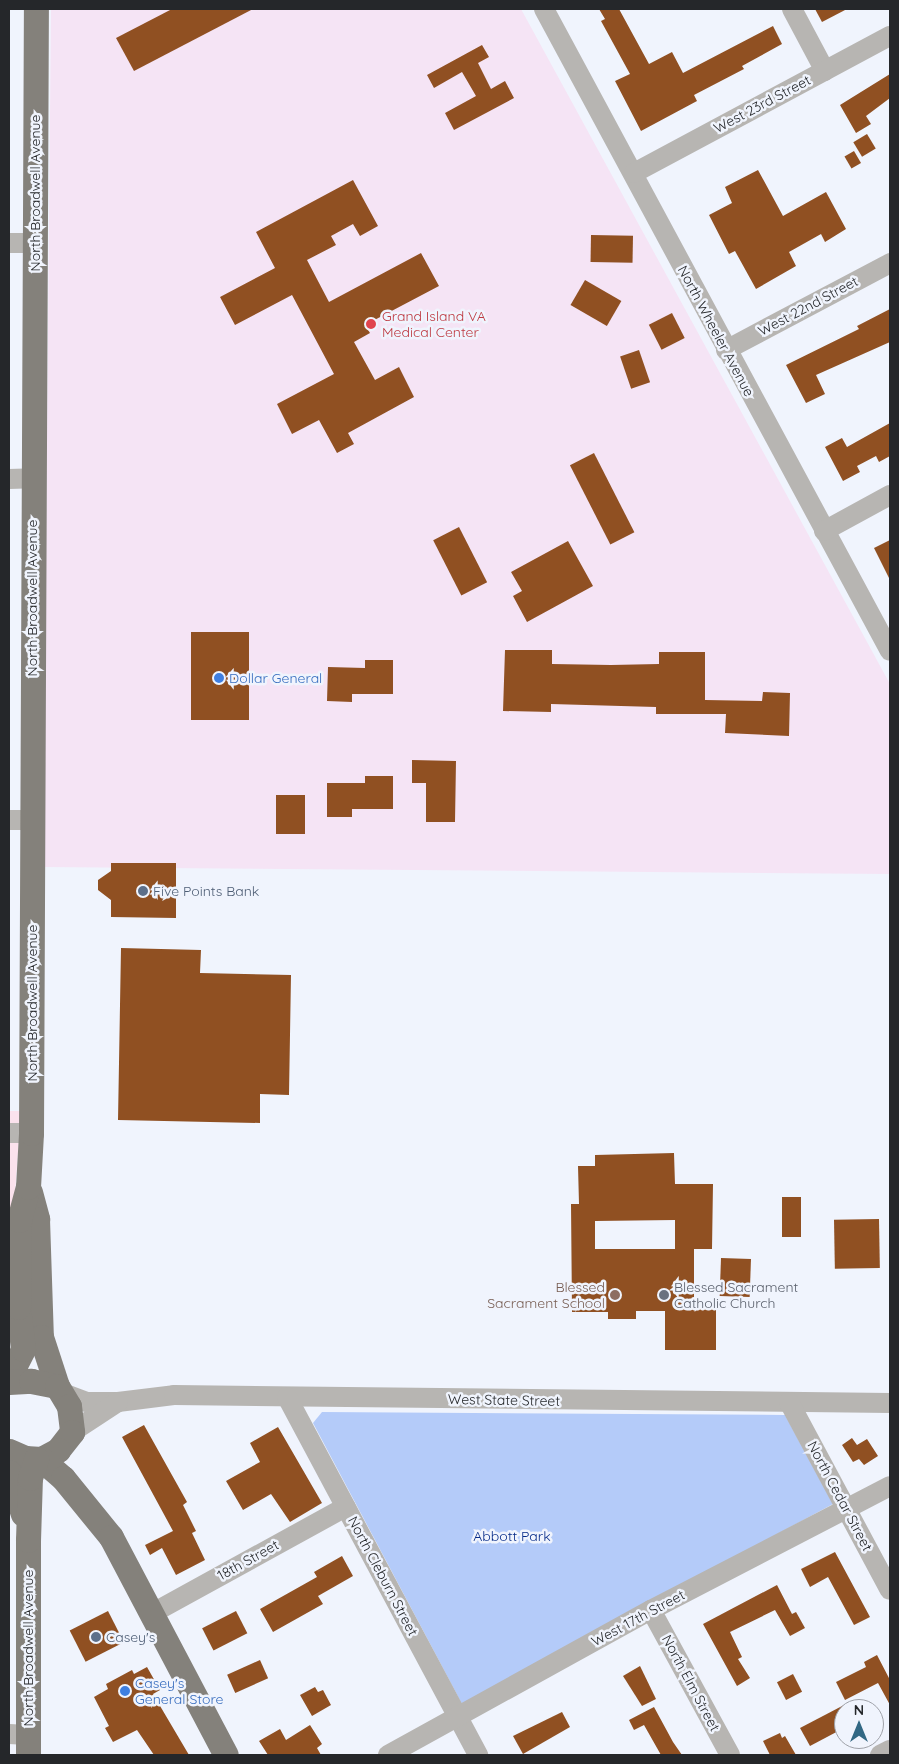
<!DOCTYPE html>
<html>
<head>
<meta charset="utf-8">
<style>
	body { margin:0 }
	#map { position:relative; width:899px; height:1764px; overflow:hidden; background:#f0f4fd; font-family:Quicksand,sans-serif }
	div>[style] { position:absolute }
	.education>* { inset:0; background:#fbe2ed }
	.medical>* { inset:0; background:#f5e4f5 }
	.green>* { inset:0; background:#b4cbf9 }
	.building>* { inset:0; background:#905022; transform-origin:0 0 }
	.minor>* { height:20px; margin:-10px; padding:0 10px; transform-origin:10px; border-radius:10px; background:#b7b5b2 }
	.major>* { height:25px; margin:-12.5px; padding:0 12.5px; transform-origin:12.5px; border-radius:12.5px; background:#84817b }
	.dots>* { width:14px; height:14px; translate:-50% -50%; box-sizing:border-box; border:2px solid #f0f4fd; border-radius:50% }
	span { translate:-50% -50%; white-space:nowrap; text-align:center; line-height:1.15; -webkit-text-stroke:5px #f0f4fd; paint-order:stroke }
	.street-label { font-size:14px; color:#25272a }
	.health-label { font-size:14px; color:#be3a42 }
	.left { translate:0 -50%; text-align:left }
	.shop-label { font-size:14px; color:#366cbe }
	.service-label { font-size:14px; color:#4e5e75 }
	.education-label { font-size:14px; color:#785e54 }
	.right { translate:-100% -50%; text-align:right }
	.worship-label { font-size:14px; color:#5b616d }
	.park-label { font-size:14px; color:#062b88 }
	.frame { position:absolute; inset:0; border:10px solid #25272a; pointer-events:none }
	.north { position:absolute; left:834px; top:1699px; width:50px; height:50px; box-sizing:border-box; background:#f0f4fd; border:1px solid #9fa2a9; border-radius:50%; rotate:0deg; font-size:14px; font-weight:700; line-height:20px; text-align:center; color:#25272a }
	.north::after { content:''; display:block; margin:auto; width:18px; height:22px; background:#326884; clip-path:polygon(50% 0,100% 100%,50% 72%,0 100%) }
</style>
</head>
<body>
<div id="map">
	<div class="education">
		<i style="clip-path:polygon(9px 1111px,21px 1111px,9px 1275px)"></i>
	</div>
	<div class="medical">
		<i style="clip-path:polygon(51px 9px,521px 9px,890px 684px,890px 874px,43px 867px)"></i>
	</div>
	<div class="green">
		<i style="clip-path:polygon(322px 1412px,785px 1415px,833px 1504px,462px 1704px,313px 1423px)"></i>
	</div>
	<div class="building">
		<i style="clip-path:polygon(172px 9px,253px 9px,134px 71px,116px 38px)"></i>
		<i style="clip-path:polygon(599px 9px,619px 9px,649px 64px,672px 52px,683px 73px,773px 26px,782px 44px,742px 66px,744px 69px,694px 95px,697px 101px,641px 131px,615px 81px,630px 74px,601px 21px,605px 19px)"></i>
		<i style="clip-path:polygon(815px 9px,847px 9px,822px 22px)"></i>
		<i style="clip-path:polygon(482px 45px,489px 57px,478px 63px,491px 89px,505px 81px,514px 98px,454px 130px,445px 113px,476px 96px,462px 72px,434px 88px,427px 75px)"></i>
		<i style="clip-path:polygon(890px 74px,890px 98px,866px 116px,871px 124px,856px 133px,840px 105px)"></i>
		<i style="left:867px;top:134px;width:17px;height:16px;rotate:59deg"></i>
		<i style="left:854px;top:151px;width:14px;height:11px;rotate:60deg"></i>
		<i style="clip-path:polygon(758px 170px,783px 216px,826px 192px,846px 229px,825px 242px,821px 234px,789px 252px,796px 266px,756px 289px,735px 251px,729px 254px,709px 215px,732px 203px,725px 187px)"></i>
		<i style="clip-path:polygon(353px 180px,378px 226px,360px 236px,353px 224px,331px 236px,336px 245px,307px 260px,329px 302px,421px 253px,439px 286px,365px 325px,370px 333px,354px 342px,375px 380px,399px 367px,414px 397px,348px 433px,354px 444px,337px 453px,319px 420px,292px 434px,277px 404px,334px 374px,292px 295px,235px 325px,220px 297px,275px 268px,256px 232px)"></i>
		<i style="left:591px;top:235px;width:42px;height:27px;rotate:1deg"></i>
		<i style="left:585px;top:280px;width:42px;height:29px;rotate:30deg"></i>
		<i style="clip-path:polygon(890px 309px,890px 342px,816px 375px,825px 394px,806px 403px,786px 365px,859px 329px,857px 326px)"></i>
		<i style="left:672px;top:313px;width:28px;height:26px;rotate:63deg"></i>
		<i style="left:639px;top:350px;width:34px;height:20px;rotate:71deg"></i>
		<i style="clip-path:polygon(890px 423px,890px 456px,879px 462px,876px 456px,857px 466px,860px 472px,843px 481px,825px 447px,842px 438px,847px 447px)"></i>
		<i style="left:594px;top:453px;width:89px;height:27px;rotate:63deg"></i>
		<i style="left:459px;top:527px;width:62px;height:29px;rotate:63deg"></i>
		<i style="clip-path:polygon(890px 540px,890px 580px,874px 548px)"></i>
		<i style="clip-path:polygon(568px 541px,593px 586px,527px 622px,513px 596px,522px 591px,511px 572px)"></i>
		<i style="left:191px;top:632px;width:58px;height:88px"></i>
		<i style="clip-path:polygon(505px 650px,552px 650px,552px 664px,611px 665px,659px 664px,659px 652px,705px 652px,705px 700px,762px 701px,763px 692px,790px 693px,789px 736px,725px 733px,726px 714px,656px 714px,656px 707px,551px 704px,551px 712px,503px 711px)"></i>
		<i style="clip-path:polygon(365px 660px,393px 660px,393px 694px,352px 694px,352px 702px,327px 701px,328px 667px,365px 668px)"></i>
		<i style="clip-path:polygon(412px 760px,456px 761px,455px 822px,426px 822px,426px 783px,412px 783px)"></i>
		<i style="clip-path:polygon(365px 776px,393px 776px,393px 809px,352px 809px,352px 817px,327px 817px,327px 783px,365px 783px)"></i>
		<i style="left:276px;top:795px;width:29px;height:39px"></i>
		<i style="clip-path:polygon(111px 863px,176px 863px,176px 918px,111px 917px,111px 900px,98px 890px,98px 880px,111px 871px)"></i>
		<i style="clip-path:polygon(121px 948px,201px 950px,200px 973px,291px 975px,289px 1095px,260px 1094px,260px 1123px,118px 1120px)"></i>
		<i style="clip-path:polygon(evenodd,674px 1153px,675px 1184px,713px 1184px,712px 1249px,694px 1249px,694px 1308px,716px 1308px,716px 1350px,665px 1350px,665px 1311px,636px 1311px,636px 1319px,608px 1319px,608px 1312px,572px 1312px,571px 1204px,579px 1204px,578px 1166px,595px 1166px,595px 1155px,674px 1153px,675px 1220px,675px 1249px,595px 1249px,595px 1221px,675px 1220px)"></i>
		<i style="left:782px;top:1197px;width:19px;height:40px"></i>
		<i style="left:879px;top:1219px;width:49px;height:45px;rotate:89deg"></i>
		<i style="left:721px;top:1258px;width:30px;height:38px;rotate:2deg"></i>
		<i style="clip-path:polygon(144px 1425px,187px 1502px,183px 1505px,196px 1531px,192px 1533px,205px 1560px,176px 1575px,162px 1548px,150px 1555px,145px 1545px,173px 1531px,122px 1437px)"></i>
		<i style="clip-path:polygon(278px 1427px,322px 1503px,290px 1522px,271px 1494px,243px 1510px,226px 1481px,260px 1462px,250px 1443px)"></i>
		<i style="clip-path:polygon(852px 1438px,857px 1445px,867px 1439px,878px 1456px,864px 1465px,859px 1459px,853px 1462px,842px 1445px)"></i>
		<i style="clip-path:polygon(835px 1552px,870px 1617px,854px 1625px,828px 1577px,810px 1587px,801px 1569px)"></i>
		<i style="clip-path:polygon(342px 1556px,353px 1576px,318px 1596px,323px 1604px,273px 1632px,260px 1609px,317px 1577px,314px 1572px)"></i>
		<i style="clip-path:polygon(777px 1585px,792px 1614px,796px 1612px,805px 1628px,790px 1636px,775px 1610px,730px 1632px,742px 1657px,738px 1659px,750px 1678px,737px 1686px,703px 1624px)"></i>
		<i style="left:108px;top:1611px;width:35px;height:43px;rotate:63deg"></i>
		<i style="left:236px;top:1611px;width:25px;height:38px;rotate:63deg"></i>
		<i style="clip-path:polygon(877px 1655px,890px 1680px,890px 1705px,878px 1683px,845px 1700px,836px 1682px,866px 1667px,864px 1662px)"></i>
		<i style="left:260px;top:1660px;width:20px;height:36px;rotate:66deg"></i>
		<i style="clip-path:polygon(640px 1666px,656px 1699px,642px 1706px,623px 1676px)"></i>
		<i style="clip-path:polygon(147px 1667px,160px 1690px,153px 1694px,189px 1755px,154px 1755px,137px 1730px,113px 1742px,105px 1728px,109px 1726px,94px 1697px,108px 1689px,106px 1684px,132px 1670px,134px 1674px)"></i>
		<i style="left:793px;top:1674px;width:20px;height:18px;rotate:63deg"></i>
		<i style="clip-path:polygon(315px 1687px,318px 1692px,323px 1690px,331px 1705px,312px 1716px,300px 1695px)"></i>
		<i style="clip-path:polygon(844px 1705px,844px 1728px,810px 1746px,800px 1728px)"></i>
		<i style="clip-path:polygon(654px 1707px,673px 1742px,682px 1755px,661px 1755px,644px 1725px,634px 1730px,629px 1720px)"></i>
		<i style="clip-path:polygon(562px 1712px,570px 1727px,523px 1754px,513px 1736px)"></i>
		<i style="clip-path:polygon(310px 1725px,322px 1744px,317px 1748px,321px 1755px,268px 1755px,259px 1741px,280px 1729px,286px 1740px)"></i>
		<i style="clip-path:polygon(780px 1733px,782px 1738px,785px 1736px,796px 1755px,770px 1755px,763px 1741px)"></i>
	</div>
	<div class="minor">
		<i style="left:544px;top:9px;width:729px;rotate:61.68deg"></i>
		<i style="left:792px;top:9px;width:70px;rotate:62deg"></i>
		<i style="left:634px;top:173px;width:290px;rotate:-28.2deg"></i>
		<i style="left:9px;top:243px;width:26px"></i>
		<i style="left:726px;top:350px;width:186px;rotate:-27.9deg"></i>
		<i style="left:9px;top:479px;width:24px;rotate:-2deg"></i>
		<i style="left:824px;top:531px;width:75px;rotate:-28.6deg"></i>
		<i style="left:9px;top:820px;width:22px"></i>
		<i style="left:9px;top:1133px;width:22px"></i>
		<i style="left:63px;top:1393px;width:25px;rotate:21deg"></i>
		<i style="left:86px;top:1402px;width:32px"></i>
		<i style="left:118px;top:1402px;width:56px;rotate:-7.1deg"></i>
		<i style="left:174px;top:1395px;width:716px;rotate:0.64deg"></i>
		<i style="left:287px;top:1397px;width:406px;rotate:61.9deg"></i>
		<i style="left:789px;top:1402px;width:213px;rotate:61.8deg"></i>
		<i style="left:72px;top:1432px;width:55px;rotate:-33.1deg"></i>
		<i style="left:651px;top:1610px;width:165px;rotate:61.4deg"></i>
		<i style="left:151px;top:1614px;width:222px;rotate:-28.8deg"></i>
		<i style="left:9px;top:1734px;width:19px;rotate:3deg"></i>
		<i style="left:388px;top:1755px;width:300px;rotate:-28.9deg"></i>
		<i style="left:651px;top:1610px;width:269px;rotate:-27.4deg"></i>
		<i style="left:880px;top:1755px;width:11px;rotate:-27deg"></i>
	</div>
	<div class="major">
		<i style="left:30px;top:1192px;width:28px;rotate:75deg"></i>
		<i style="left:37px;top:1219px;width:118px;rotate:88.1deg"></i>
		<i style="left:41px;top:1337px;width:52px;rotate:71.9deg"></i>
		<i style="left:9px;top:1377px;width:31px;rotate:-63deg"></i>
		<i style="left:23px;top:1349px;width:42px;rotate:-96.8deg"></i>
		<i style="left:18px;top:1307px;width:87px;rotate:-89.3deg"></i>
		<i style="left:19px;top:1220px;width:34px;rotate:-75deg"></i>
		<i style="left:28px;top:1187px;width:54px;rotate:-86.8deg"></i>
		<i style="left:31px;top:1133px;width:1124px;rotate:-89.75deg"></i>
		<i style="left:9px;top:1382px;width:22px;rotate:-3deg"></i>
		<i style="left:31px;top:1381px;width:26px;rotate:11deg"></i>
		<i style="left:57px;top:1386px;width:23px;rotate:59deg"></i>
		<i style="left:69px;top:1406px;width:26px;rotate:83deg"></i>
		<i style="left:72px;top:1432px;width:23px;rotate:128deg"></i>
		<i style="left:58px;top:1450px;width:19px;rotate:152deg"></i>
		<i style="left:41px;top:1459px;width:16px;rotate:-176deg"></i>
		<i style="left:25px;top:1458px;width:17px;rotate:-156deg"></i>
		<i style="left:41px;top:1459px;width:29px;rotate:41deg"></i>
		<i style="left:63px;top:1478px;width:76px;rotate:50.9deg"></i>
		<i style="left:111px;top:1537px;width:246px;rotate:62.2deg"></i>
		<i style="left:9px;top:1472px;width:44px;rotate:71.6deg"></i>
		<i style="left:28px;top:1755px;width:215px;rotate:-90deg"></i>
		<i style="left:28px;top:1540px;width:62px;rotate:-88.2deg"></i>
		<i style="left:30px;top:1478px;width:20px;rotate:-72deg"></i>
	</div>
	<div class="dots">
		<i style="left:371px;top:324px;background:#e0444e"></i>
		<i style="left:219px;top:678px;background:#3f7fe0"></i>
		<i style="left:143px;top:891px;background:#5c6f8a"></i>
		<i style="left:615px;top:1295px;background:#8d6e63"></i>
		<i style="left:664px;top:1295px;background:#6b7280"></i>
		<i style="left:96px;top:1637px;background:#5c6f8a"></i>
		<i style="left:125px;top:1691px;background:#3f7fe0"></i>
	</div>
	<div class="street-label">
		<span style="left:762px;top:104px;rotate:-28deg">West 23rd Street</span>
		<span style="left:35px;top:193px;rotate:-90deg">North Broadwell Avenue</span>
		<span style="left:808px;top:306px;rotate:-28deg">West 22nd Street</span>
		<span style="left:716px;top:331px;rotate:62deg">North Wheeler Avenue</span>
		<span style="left:32px;top:598px;rotate:-90deg">North Broadwell Avenue</span>
		<span style="left:32px;top:1003px;rotate:-90deg">North Broadwell Avenue</span>
		<span style="left:504px;top:1400px;rotate:1deg">West State Street</span>
		<span style="left:840px;top:1496px;rotate:62deg">North Cedar Street</span>
		<span style="left:248px;top:1560px;rotate:-29deg">18th Street</span>
		<span style="left:383px;top:1576px;rotate:62deg">North Cleburn Street</span>
		<span style="left:638px;top:1618px;rotate:-28deg">West 17th Street</span>
		<span style="left:28px;top:1648px;rotate:-90deg">North Broadwell Avenue</span>
		<span style="left:691px;top:1683px;rotate:62deg">North Elm Street</span>
	</div>
	<div class="health-label">
		<span class="left" style="left:382px;top:324px">Grand Island VA<br>Medical Center</span>
	</div>
	<div class="shop-label">
		<span class="left" style="left:229px;top:678px">Dollar General</span>
		<span class="left" style="left:135px;top:1691px">Casey's<br>General Store</span>
	</div>
	<div class="service-label">
		<span class="left" style="left:153px;top:891px">Five Points Bank</span>
		<span class="left" style="left:106px;top:1637px">Casey's</span>
	</div>
	<div class="education-label">
		<span class="right" style="left:605px;top:1295px">Blessed<br>Sacrament School</span>
	</div>
	<div class="worship-label">
		<span class="left" style="left:674px;top:1295px">Blessed Sacrament<br>Catholic Church</span>
	</div>
	<div class="park-label">
		<span style="left:512px;top:1536px">Abbott Park</span>
	</div>
	<div class="frame"></div>
	<div class="north">N</div>
</div>
</body>
</html>
